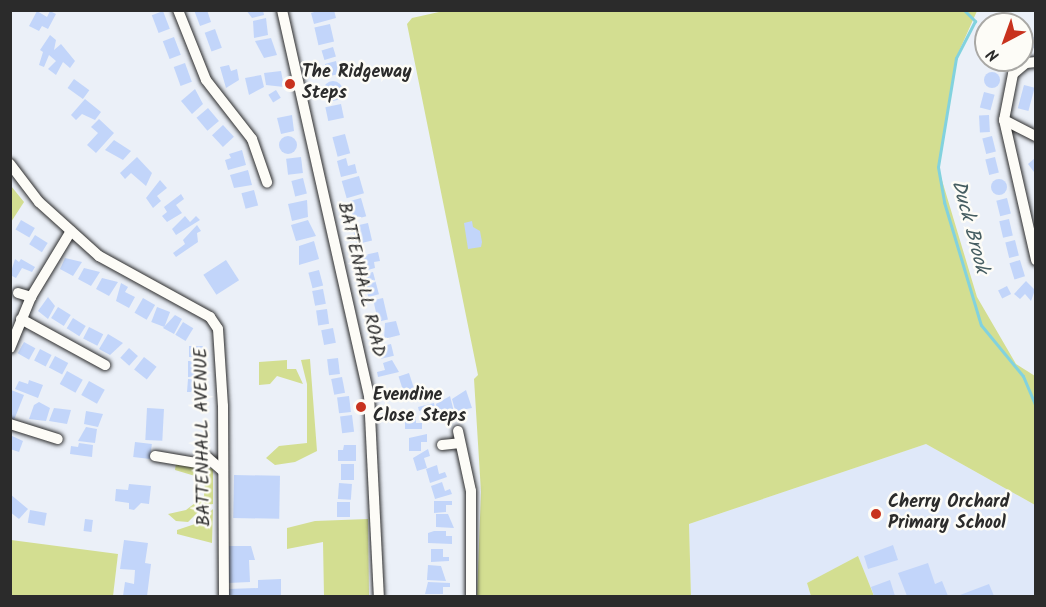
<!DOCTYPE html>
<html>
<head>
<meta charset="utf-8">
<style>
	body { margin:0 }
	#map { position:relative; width:1046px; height:607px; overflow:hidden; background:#ebf0f8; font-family:Kalam,sans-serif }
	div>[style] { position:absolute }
	.built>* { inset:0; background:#dfe8f9 }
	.green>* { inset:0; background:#d3de91 }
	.stream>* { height:3px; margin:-1.5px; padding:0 1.5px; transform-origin:1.5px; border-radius:1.5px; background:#82d2de }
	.building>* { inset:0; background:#c2d5fa; transform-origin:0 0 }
	.round { border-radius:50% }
	.roads { filter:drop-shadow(0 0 2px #2b2b2b) drop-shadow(0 0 2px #2b2b2b) }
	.minor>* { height:10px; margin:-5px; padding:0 5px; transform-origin:5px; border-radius:5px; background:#fdfcf7 }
	.dots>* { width:16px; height:16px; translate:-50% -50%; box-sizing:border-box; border:3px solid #fdfcf7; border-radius:50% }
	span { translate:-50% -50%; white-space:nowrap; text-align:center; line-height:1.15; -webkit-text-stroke:5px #fdfcf7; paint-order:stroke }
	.poi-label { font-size:18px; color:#2b2b2b; font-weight:700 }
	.left { translate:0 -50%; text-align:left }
	.street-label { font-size:18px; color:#2b2b2b }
	.water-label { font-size:20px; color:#455d61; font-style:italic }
	.frame { position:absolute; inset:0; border:12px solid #2b2b2b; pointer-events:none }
	.north { position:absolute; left:974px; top:12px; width:60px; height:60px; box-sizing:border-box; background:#fdfcf7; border:2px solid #a9a8a5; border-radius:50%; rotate:221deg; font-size:16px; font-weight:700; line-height:24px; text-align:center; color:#2b2b2b }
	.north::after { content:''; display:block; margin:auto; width:21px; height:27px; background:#c8321e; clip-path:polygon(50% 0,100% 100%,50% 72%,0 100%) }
</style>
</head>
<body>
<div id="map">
	<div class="built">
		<i style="clip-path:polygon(926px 444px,1035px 505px,1035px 596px,874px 596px,858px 557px,807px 583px,811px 596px,691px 596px,689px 524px)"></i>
	</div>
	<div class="green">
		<i style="clip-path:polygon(448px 10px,977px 11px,956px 58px,938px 167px,977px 297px,1016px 364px,1035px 376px,1035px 505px,926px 444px,689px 524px,691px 596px,477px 596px,481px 492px,474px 379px,478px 375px,407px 24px,412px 18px)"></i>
		<i style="clip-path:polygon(11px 186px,24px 202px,11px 222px)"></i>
		<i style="clip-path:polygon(310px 359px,317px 451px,295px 462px,275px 465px,266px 458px,279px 446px,307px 443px,307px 384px,301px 360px)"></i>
		<i style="clip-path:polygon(287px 360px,287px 369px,296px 369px,303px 384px,277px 376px,270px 384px,259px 385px,259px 362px)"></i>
		<i style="clip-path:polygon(176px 463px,213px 469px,213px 504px,205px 505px,188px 522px,176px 521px,168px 514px,186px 510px,204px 496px,205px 479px,175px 470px)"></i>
		<i style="clip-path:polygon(213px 509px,212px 543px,177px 534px,177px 530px,198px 523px)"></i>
		<i style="clip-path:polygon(368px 519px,369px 596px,324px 596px,323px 542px,287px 549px,287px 528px,315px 521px)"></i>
		<i style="clip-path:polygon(11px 540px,118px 554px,113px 596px,11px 596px)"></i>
		<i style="clip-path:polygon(858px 556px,874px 596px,811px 596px,807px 583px)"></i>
	</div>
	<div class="stream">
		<i style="left:964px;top:10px;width:16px;rotate:45deg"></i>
		<i style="left:975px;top:21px;width:42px;rotate:117.2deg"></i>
		<i style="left:956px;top:58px;width:110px;rotate:99.4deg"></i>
		<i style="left:938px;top:167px;width:36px;rotate:80deg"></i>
		<i style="left:944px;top:202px;width:128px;rotate:73.3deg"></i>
		<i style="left:981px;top:325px;width:66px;rotate:50.5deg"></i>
		<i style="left:1023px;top:376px;width:34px;rotate:67deg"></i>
	</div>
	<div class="building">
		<i style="clip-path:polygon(194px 10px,207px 10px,211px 22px,200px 26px)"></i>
		<i style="clip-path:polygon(246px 10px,263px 10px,264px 15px,252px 18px)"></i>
		<i style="clip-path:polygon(321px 10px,334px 10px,336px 18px,314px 24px,311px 13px)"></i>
		<i style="clip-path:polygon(37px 11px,47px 17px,50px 11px,56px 14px,48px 29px,42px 26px,39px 31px,29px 26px)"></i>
		<i style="left:163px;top:11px;width:19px;height:12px;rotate:69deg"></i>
		<i style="clip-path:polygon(266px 18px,268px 35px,254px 38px,253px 21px)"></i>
		<i style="left:330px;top:24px;width:18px;height:16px;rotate:77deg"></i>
		<i style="left:215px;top:29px;width:20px;height:11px;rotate:70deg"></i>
		<i style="clip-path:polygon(50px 35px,56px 40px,54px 50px,61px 44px,75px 61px,70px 68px,63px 62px,56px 75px,48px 69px,56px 61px,49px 55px,44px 67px,39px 65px,43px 52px,40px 50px)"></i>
		<i style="left:174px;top:37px;width:19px;height:12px;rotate:69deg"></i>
		<i style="left:1035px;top:37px;width:11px;height:13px;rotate:90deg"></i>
		<i style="clip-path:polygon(271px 38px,277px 55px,264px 58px,255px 41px)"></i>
		<i style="left:333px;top:47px;width:10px;height:12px;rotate:73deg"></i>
		<i style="clip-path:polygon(336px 61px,339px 74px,325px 77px,325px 64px)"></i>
		<i style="left:185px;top:63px;width:20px;height:12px;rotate:70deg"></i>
		<i style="clip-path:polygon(229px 65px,231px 71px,237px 69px,239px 80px,226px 88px,220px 67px)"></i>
		<i style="clip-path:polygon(281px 71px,284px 87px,266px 85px,264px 73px)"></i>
		<i class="round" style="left:984px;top:72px;width:16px;height:16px"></i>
		<i style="clip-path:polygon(261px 75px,264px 87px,249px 95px,245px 78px)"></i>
		<i style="left:74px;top:79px;width:19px;height:11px;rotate:36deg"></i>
		<i class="round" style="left:323px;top:81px;width:20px;height:20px"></i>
		<i style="left:1024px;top:85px;width:11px;height:24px;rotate:15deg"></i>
		<i style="clip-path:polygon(195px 89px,203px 104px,192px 114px,181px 101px)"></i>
		<i style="left:276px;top:90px;width:9px;height:9px;rotate:58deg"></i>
		<i style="left:984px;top:92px;width:11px;height:16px;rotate:15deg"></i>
		<i style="clip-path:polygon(85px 99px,101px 112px,95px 120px,82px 114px,76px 120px,71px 115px)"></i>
		<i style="left:341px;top:104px;width:14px;height:16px;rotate:78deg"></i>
		<i style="left:208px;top:108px;width:17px;height:15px;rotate:50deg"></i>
		<i style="clip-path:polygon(292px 115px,294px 131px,281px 134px,277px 118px)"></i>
		<i style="left:989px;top:115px;width:17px;height:10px;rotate:87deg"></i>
		<i style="clip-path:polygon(99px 119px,114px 133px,96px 153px,87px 145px,98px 133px,91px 127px)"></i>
		<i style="left:223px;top:125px;width:16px;height:15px;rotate:47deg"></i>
		<i style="left:345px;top:134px;width:20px;height:13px;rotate:75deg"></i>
		<i class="round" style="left:279px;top:136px;width:18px;height:18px"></i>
		<i style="left:992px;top:136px;width:16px;height:10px;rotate:76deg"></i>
		<i style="clip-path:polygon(114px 140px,131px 151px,123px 160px,105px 150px)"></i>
		<i style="clip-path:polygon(242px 150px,246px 165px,228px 170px,225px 160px,231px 158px,229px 154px)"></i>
		<i style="clip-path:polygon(137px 157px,152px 173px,146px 186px,131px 173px,125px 179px,120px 173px)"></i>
		<i style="left:301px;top:157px;width:16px;height:15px;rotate:83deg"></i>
		<i style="left:995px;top:157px;width:16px;height:10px;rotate:76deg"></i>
		<i style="clip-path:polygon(346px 158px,348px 166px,355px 164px,357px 173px,341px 177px,337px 161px)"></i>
		<i style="clip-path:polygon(1035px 158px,1035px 171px,1034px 172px,1028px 164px)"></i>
		<i style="clip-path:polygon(248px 170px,252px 185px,234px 188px,230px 175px)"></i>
		<i style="left:359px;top:176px;width:18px;height:18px;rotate:74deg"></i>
		<i style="left:303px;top:178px;width:16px;height:12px;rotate:76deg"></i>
		<i class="round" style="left:991px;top:179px;width:16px;height:16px"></i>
		<i style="clip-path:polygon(160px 180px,167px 188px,157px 196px,161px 201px,153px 208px,146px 198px)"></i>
		<i style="left:254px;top:190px;width:16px;height:13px;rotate:75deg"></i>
		<i style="clip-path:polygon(181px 194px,184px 199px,176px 205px,182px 213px,167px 222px,162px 216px,167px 212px,164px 207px)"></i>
		<i style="left:361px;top:198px;width:19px;height:13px;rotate:74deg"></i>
		<i style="left:1007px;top:198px;width:16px;height:11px;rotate:76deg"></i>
		<i style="clip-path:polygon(307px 200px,308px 217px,292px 221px,288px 204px)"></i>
		<i style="clip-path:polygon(185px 216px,190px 222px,196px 216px,200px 220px,176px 235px,172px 229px)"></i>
		<i style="left:1009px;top:219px;width:17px;height:10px;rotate:77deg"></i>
		<i style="left:21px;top:220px;width:16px;height:11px;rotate:30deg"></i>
		<i style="clip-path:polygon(308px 220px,316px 236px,296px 241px,291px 225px)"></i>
		<i style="clip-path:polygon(472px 221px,473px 227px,480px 231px,482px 242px,481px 247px,468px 249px,464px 223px)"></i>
		<i style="left:368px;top:223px;width:18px;height:16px;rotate:77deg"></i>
		<i style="clip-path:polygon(197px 225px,201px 231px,197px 233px,198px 242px,176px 257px,173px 253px,185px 244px,183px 240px)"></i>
		<i style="left:35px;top:235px;width:15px;height:11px;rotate:32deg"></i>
		<i style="left:1015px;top:240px;width:16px;height:10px;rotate:76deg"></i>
		<i style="clip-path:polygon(314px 241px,319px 259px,299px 265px,299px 246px)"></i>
		<i style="clip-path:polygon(378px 252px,380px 261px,374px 262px,375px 268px,364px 271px,360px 256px)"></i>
		<i style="clip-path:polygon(65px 258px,82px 262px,73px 276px,60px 269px)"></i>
		<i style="clip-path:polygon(15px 259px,19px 262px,21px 259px,35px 267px,32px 272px,22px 268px,16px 278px,10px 275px)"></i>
		<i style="left:226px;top:260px;width:24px;height:27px;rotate:57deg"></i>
		<i style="left:1020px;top:260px;width:17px;height:11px;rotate:73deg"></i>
		<i style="clip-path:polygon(84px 268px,100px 272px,91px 286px,78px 279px)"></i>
		<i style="left:319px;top:270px;width:16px;height:11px;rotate:75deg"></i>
		<i style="left:373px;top:272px;width:23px;height:11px;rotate:75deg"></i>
		<i style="clip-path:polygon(102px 278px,118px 282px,109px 296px,96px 289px)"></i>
		<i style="clip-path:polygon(1026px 281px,1035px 290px,1031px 301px,1025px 294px,1020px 299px,1014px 294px)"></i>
		<i style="clip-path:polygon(121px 283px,128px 287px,125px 292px,135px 297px,129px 308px,116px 301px)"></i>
		<i style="left:1007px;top:286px;width:9px;height:10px;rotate:63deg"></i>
		<i style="left:323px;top:289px;width:15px;height:11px;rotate:79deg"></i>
		<i style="clip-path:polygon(48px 297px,55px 306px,48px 319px,38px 311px)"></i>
		<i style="left:143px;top:298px;width:14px;height:17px;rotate:30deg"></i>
		<i style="left:383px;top:298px;width:22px;height:10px;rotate:77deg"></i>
		<i style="left:58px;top:307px;width:15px;height:13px;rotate:32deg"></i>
		<i style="left:157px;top:307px;width:14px;height:16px;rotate:21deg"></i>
		<i style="left:327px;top:309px;width:15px;height:11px;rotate:82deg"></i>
		<i style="clip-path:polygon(175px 315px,182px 319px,174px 334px,163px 328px)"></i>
		<i style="left:73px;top:318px;width:15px;height:12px;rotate:32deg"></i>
		<i style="clip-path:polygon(396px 321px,400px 335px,384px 339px,385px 323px)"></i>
		<i style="left:183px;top:322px;width:12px;height:15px;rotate:31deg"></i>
		<i style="left:89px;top:327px;width:16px;height:13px;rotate:27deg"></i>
		<i style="left:333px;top:328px;width:15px;height:12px;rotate:79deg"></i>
		<i style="clip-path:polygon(108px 334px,123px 343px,110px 355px,99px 349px)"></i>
		<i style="left:24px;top:342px;width:13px;height:13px;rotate:29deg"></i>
		<i style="left:391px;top:344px;width:12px;height:13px;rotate:76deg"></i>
		<i style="left:189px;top:346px;width:14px;height:11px"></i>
		<i style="left:129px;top:348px;width:12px;height:13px;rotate:42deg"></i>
		<i style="left:40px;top:349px;width:13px;height:13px;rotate:27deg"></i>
		<i style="left:55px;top:356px;width:15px;height:13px;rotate:28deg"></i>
		<i style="left:144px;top:357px;width:16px;height:16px;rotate:38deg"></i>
		<i style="left:338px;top:358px;width:16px;height:11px;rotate:83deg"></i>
		<i style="clip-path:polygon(392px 360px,399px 372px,378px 377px,377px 372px,385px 370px,383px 363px)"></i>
		<i style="clip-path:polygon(188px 361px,201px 361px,201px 367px,206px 367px,206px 378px,188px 377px)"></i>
		<i style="left:67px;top:371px;width:18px;height:15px;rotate:29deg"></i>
		<i style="left:409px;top:373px;width:20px;height:11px;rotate:72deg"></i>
		<i style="left:342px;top:377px;width:16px;height:11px;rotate:79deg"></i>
		<i style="clip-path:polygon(188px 379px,200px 380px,200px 392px,187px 392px)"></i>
		<i style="clip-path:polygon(29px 380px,43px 385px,38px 398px,15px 389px,19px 381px,28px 384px)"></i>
		<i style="left:89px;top:381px;width:18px;height:16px;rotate:29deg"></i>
		<i style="clip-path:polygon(11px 390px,24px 395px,14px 420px,10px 418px)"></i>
		<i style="clip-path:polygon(466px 390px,472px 408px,461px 410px,463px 416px,457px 417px,452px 399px)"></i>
		<i style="left:349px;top:396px;width:16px;height:12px;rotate:83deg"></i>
		<i style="clip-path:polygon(450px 396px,454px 412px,445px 414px,446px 420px,440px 422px,436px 404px)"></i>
		<i style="clip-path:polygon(39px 402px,50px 408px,46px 421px,29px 419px,34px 405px)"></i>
		<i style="clip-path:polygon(434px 403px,437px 417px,430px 419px,423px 410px,419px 411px,418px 407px)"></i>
		<i style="clip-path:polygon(54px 408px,71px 410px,67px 424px,49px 421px)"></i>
		<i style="left:147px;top:408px;width:17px;height:32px;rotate:3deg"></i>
		<i style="clip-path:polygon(86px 411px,103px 414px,98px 427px,84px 424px)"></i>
		<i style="left:352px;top:415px;width:17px;height:12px;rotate:83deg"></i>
		<i style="clip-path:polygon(399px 416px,416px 416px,416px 423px,422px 423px,422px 429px,405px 429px,405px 421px,399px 421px)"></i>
		<i style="clip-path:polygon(86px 427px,97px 429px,95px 443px,78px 441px)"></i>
		<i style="clip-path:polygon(427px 434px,427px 442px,421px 442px,421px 451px,409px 451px,409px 438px)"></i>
		<i style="clip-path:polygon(10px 435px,23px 441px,19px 452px,10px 449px)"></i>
		<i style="left:135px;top:442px;width:17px;height:15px;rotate:7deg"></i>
		<i style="clip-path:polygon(79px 443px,93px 445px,92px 457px,70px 454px,71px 446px,78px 447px)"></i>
		<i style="clip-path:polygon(344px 445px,356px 445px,356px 461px,338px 461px,338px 450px,343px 450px)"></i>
		<i style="clip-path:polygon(428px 449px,430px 456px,424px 458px,427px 468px,417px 471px,413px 458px)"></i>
		<i style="left:354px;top:464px;width:16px;height:13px;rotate:90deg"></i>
		<i style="clip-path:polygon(437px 465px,439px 474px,445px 472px,447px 477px,430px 483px,426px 469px)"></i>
		<i style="left:234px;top:475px;width:46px;height:43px;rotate:1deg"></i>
		<i style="clip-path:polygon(442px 482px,445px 491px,450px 489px,452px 494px,435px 499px,431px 486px)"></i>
		<i style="left:339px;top:483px;width:13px;height:16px;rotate:4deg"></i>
		<i style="clip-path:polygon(129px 484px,151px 486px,149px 504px,141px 503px,134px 510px,129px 509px,129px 503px,115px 501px,116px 489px,128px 490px)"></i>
		<i style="clip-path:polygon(10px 494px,28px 509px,19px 519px,10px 512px)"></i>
		<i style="clip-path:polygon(434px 501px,452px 501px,452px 505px,446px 505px,446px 512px,434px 513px)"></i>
		<i style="left:337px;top:502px;width:13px;height:15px"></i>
		<i style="left:30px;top:510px;width:17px;height:13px;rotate:10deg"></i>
		<i style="clip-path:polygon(436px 514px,448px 514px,454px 528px,436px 527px)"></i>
		<i style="left:85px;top:519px;width:8px;height:12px;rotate:7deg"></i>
		<i style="clip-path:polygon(434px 531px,446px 531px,446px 536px,452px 536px,452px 544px,428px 543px,428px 533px)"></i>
		<i style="clip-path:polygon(124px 540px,148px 543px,145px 563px,151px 564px,147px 596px,123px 596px,125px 582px,134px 584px,135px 570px,120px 569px)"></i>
		<i style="clip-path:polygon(893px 545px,898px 560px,868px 569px,864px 556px)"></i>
		<i style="clip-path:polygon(228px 546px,251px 546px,255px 560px,249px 560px,250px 582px,228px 583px)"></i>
		<i style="clip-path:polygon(431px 549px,443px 549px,443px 557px,449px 557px,449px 561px,431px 562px)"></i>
		<i style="clip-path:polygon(928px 563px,935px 584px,942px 581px,948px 596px,907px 596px,898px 573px)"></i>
		<i style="clip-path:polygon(428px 565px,441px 566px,446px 581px,427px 580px)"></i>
		<i style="clip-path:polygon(281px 579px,281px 596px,228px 596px,228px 589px,258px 588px,258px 580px)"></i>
		<i style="clip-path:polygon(890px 580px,895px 596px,874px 596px,871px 587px)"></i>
		<i style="clip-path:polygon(428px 582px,450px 583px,450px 587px,443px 587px,443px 594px,425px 594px)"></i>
		<i style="clip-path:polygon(989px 584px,994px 596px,961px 596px,960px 595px)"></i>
	</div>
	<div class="roads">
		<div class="minor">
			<i style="left:178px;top:10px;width:75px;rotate:68.2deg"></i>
			<i style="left:206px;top:80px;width:75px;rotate:52.1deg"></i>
			<i style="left:252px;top:139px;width:46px;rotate:70.8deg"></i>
			<i style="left:282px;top:10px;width:395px;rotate:77.3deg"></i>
			<i style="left:369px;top:395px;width:201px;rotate:87.2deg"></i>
			<i style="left:1036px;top:62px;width:10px;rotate:174deg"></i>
			<i style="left:1026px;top:63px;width:17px;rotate:140deg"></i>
			<i style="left:1013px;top:74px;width:47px;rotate:101.1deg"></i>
			<i style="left:1004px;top:120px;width:144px;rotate:77.1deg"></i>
			<i style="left:1004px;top:120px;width:36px;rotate:27deg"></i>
			<i style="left:10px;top:164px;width:48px;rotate:52.7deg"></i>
			<i style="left:39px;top:202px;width:81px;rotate:42deg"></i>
			<i style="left:99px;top:256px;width:127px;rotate:28.8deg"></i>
			<i style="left:210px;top:317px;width:14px;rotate:56deg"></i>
			<i style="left:218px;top:329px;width:77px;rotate:86.3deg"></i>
			<i style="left:223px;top:406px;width:190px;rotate:89.7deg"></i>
			<i style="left:18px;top:293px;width:14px;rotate:17deg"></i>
			<i style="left:21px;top:319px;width:96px;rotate:28.7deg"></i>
			<i style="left:10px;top:348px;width:55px;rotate:-67.6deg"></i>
			<i style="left:31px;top:297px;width:77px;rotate:-58.8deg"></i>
			<i style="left:10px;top:424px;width:50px;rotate:17.4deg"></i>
			<i style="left:458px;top:431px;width:61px;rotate:77.8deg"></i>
			<i style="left:471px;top:491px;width:105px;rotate:90deg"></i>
			<i style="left:442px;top:445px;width:18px;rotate:-6deg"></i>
			<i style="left:155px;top:456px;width:43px;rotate:9.5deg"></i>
			<i style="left:197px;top:463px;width:12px;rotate:-24deg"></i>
			<i style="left:208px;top:458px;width:20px;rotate:41deg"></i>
		</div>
	</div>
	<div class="dots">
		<i style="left:290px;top:84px;background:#c8321e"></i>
		<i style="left:361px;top:407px;background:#c8321e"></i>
		<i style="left:876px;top:514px;background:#c8321e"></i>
	</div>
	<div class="poi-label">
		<span class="left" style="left:302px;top:84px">The Ridgeway<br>Steps</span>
		<span class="left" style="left:373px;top:407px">Evendine<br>Close Steps</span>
		<span class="left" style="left:888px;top:514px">Cherry Orchard<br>Primary School</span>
	</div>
	<div class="street-label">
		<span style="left:360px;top:280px;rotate:77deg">BATTENHALL ROAD</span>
		<span style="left:204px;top:437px;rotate:-91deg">BATTENHALL AVENUE</span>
	</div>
	<div class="water-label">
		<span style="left:969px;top:227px;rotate:75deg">Duck Brook</span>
	</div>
	<div class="frame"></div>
	<div class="north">N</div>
</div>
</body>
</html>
